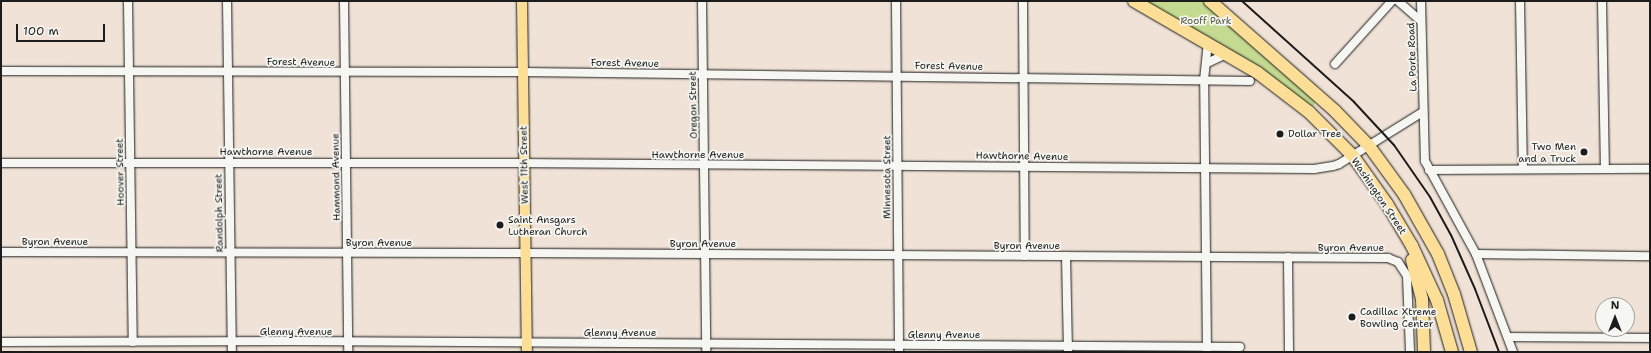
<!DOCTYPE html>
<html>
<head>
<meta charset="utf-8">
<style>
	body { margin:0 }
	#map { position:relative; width:1651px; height:353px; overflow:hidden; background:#f0e2d6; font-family:"Shantell Sans",sans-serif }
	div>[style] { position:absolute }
	.green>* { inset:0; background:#c4da90 }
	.roads { filter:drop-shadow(0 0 1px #1c1c1c) drop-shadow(0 0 1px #1c1c1c) }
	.minor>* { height:8px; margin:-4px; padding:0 4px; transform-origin:4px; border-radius:4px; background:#f6f6f2 }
	.major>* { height:10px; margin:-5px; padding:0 5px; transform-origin:5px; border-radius:5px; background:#fcde96 }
	.highway>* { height:12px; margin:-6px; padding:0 6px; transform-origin:6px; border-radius:6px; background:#fcde96 }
	.rail>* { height:2px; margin:-1px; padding:0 1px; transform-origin:1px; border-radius:1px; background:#1c1c1c }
	.dots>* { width:11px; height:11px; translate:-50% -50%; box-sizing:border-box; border:2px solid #f6f6f2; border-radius:50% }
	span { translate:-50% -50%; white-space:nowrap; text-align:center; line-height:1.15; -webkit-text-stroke:3.5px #f6f6f2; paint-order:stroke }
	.park-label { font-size:10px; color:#4e553f }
	.street-label { font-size:10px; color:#1c1c1c }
	.poi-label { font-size:10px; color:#1c1c1c }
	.left { translate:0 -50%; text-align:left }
	.right { translate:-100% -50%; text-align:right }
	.frame { position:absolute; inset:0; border:2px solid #1c1c1c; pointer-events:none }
	.north { position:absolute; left:1595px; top:297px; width:40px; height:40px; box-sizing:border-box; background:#f6f6f2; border:1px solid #9f9f9c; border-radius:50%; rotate:0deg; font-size:11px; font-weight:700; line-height:16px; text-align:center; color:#1c1c1c }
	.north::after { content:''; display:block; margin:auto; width:14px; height:18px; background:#1c1c1c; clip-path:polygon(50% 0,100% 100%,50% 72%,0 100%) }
	.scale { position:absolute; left:16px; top:24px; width:89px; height:18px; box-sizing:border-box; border:2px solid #1c1c1c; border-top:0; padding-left:5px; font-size:12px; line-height:14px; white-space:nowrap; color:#1c1c1c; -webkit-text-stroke:3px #f6f6f2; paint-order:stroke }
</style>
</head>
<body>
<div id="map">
	<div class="green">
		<i style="clip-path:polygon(1132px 1px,1212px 1px,1319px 97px,1309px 112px)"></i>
	</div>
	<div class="roads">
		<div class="minor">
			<i style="left:128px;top:1px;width:341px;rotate:89.2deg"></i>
			<i style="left:227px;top:1px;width:351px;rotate:89.2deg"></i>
			<i style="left:344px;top:1px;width:351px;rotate:89.3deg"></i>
			<i style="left:702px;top:1px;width:351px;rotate:89.3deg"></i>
			<i style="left:896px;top:1px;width:351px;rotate:89.5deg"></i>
			<i style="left:1023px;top:1px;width:255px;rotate:89.6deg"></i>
			<i style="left:1398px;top:1px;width:30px;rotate:41deg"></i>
			<i style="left:1421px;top:1px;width:160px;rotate:88.6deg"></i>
			<i style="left:1425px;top:161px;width:106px;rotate:61.3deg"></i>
			<i style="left:1476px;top:254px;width:105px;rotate:69.3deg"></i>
			<i style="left:1520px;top:1px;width:167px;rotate:89deg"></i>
			<i style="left:1602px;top:1px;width:168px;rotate:89deg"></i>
			<i style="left:1207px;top:63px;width:21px;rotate:-25deg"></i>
			<i style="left:1335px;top:64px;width:85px;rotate:-47.9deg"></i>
			<i style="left:1px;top:71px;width:522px;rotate:0.11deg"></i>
			<i style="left:523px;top:72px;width:727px;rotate:0.71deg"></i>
			<i style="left:1px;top:163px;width:516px"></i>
			<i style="left:517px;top:163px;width:797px;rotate:0.43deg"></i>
			<i style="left:1314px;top:169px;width:19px;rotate:-9deg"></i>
			<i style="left:1333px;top:166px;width:6px;rotate:-18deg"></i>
			<i style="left:1339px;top:164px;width:99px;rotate:-31.8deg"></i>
			<i style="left:1429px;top:170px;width:221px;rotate:-0.3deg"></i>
			<i style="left:1px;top:252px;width:524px;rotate:0.11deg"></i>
			<i style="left:525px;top:253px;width:863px;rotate:0.33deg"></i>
			<i style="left:1388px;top:258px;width:11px;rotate:22deg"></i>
			<i style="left:1398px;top:262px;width:17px;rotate:57deg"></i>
			<i style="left:1407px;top:276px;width:76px;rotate:87.7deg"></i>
			<i style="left:1476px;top:254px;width:174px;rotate:0.7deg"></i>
			<i style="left:1066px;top:256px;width:96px;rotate:88.8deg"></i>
			<i style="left:1288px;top:257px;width:95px;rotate:89.4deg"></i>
			<i style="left:1508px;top:337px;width:142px;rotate:0.4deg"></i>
			<i style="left:1px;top:342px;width:294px;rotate:-0.2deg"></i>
			<i style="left:295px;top:341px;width:945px;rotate:0.36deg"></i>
			<i style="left:1207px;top:352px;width:272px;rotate:-90.6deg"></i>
			<i style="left:1204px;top:80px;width:36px;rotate:-84deg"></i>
		</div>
		<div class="major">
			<i style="left:522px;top:1px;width:351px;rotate:89.2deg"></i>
		</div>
		<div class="highway">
			<i style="left:1134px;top:1px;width:143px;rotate:30.1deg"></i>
			<i style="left:1258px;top:73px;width:64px;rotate:37.4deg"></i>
			<i style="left:1309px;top:112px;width:62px;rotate:45deg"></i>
			<i style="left:1353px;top:156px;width:59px;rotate:54.7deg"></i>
			<i style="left:1387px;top:204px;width:49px;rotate:59.2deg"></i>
			<i style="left:1412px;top:246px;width:60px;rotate:65.2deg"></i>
			<i style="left:1437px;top:300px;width:54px;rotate:73.9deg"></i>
			<i style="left:1210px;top:1px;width:167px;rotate:41.3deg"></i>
			<i style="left:1335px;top:111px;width:49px;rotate:45.8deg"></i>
			<i style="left:1369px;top:146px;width:59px;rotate:53.9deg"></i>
			<i style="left:1404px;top:194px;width:69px;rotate:60.5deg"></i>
			<i style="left:1438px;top:254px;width:43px;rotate:68.2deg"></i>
			<i style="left:1454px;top:294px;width:60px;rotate:73.7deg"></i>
			<i style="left:1412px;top:260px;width:40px;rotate:75.6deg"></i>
			<i style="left:1422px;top:299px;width:53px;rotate:87.8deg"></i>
		</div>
	</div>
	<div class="rail">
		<i style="left:1242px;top:1px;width:151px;rotate:42deg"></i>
		<i style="left:1354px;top:102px;width:59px;rotate:47.1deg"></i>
		<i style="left:1394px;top:145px;width:63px;rotate:55.3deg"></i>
		<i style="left:1430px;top:197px;width:43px;rotate:61.1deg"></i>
		<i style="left:1451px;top:235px;width:59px;rotate:66deg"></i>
		<i style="left:1475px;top:289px;width:67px;rotate:69.1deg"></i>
	</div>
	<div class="dots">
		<i style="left:1280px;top:134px;background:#1c1c1c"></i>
		<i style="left:1584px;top:152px;background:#1c1c1c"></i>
		<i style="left:500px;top:225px;background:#1c1c1c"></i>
		<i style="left:1352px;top:317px;background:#1c1c1c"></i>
	</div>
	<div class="park-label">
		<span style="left:1206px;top:21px">Rooff Park</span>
	</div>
	<div class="street-label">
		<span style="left:1412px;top:57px;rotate:-92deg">La Porte Road</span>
		<span style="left:301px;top:62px;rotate:1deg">Forest Avenue</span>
		<span style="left:625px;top:63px;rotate:1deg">Forest Avenue</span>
		<span style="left:949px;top:66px;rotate:1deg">Forest Avenue</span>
		<span style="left:693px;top:105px;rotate:-91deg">Oregon Street</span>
		<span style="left:266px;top:152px">Hawthorne Avenue</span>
		<span style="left:698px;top:155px">Hawthorne Avenue</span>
		<span style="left:1022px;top:156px;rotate:1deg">Hawthorne Avenue</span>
		<span style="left:524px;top:165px;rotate:-91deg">West 11th Street</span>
		<span style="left:120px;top:172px;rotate:-91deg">Hoover Street</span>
		<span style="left:336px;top:177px;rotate:-91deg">Hammond Avenue</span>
		<span style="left:887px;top:177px;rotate:-90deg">Minnesota Street</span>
		<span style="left:1379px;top:196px;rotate:56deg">Washington Street</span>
		<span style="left:219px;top:213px;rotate:-91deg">Randolph Street</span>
		<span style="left:55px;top:242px">Byron Avenue</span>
		<span style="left:379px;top:243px">Byron Avenue</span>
		<span style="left:703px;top:244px">Byron Avenue</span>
		<span style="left:1027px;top:246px">Byron Avenue</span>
		<span style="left:1351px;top:248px">Byron Avenue</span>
		<span style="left:296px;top:332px">Glenny Avenue</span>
		<span style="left:620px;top:333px">Glenny Avenue</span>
		<span style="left:944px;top:335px">Glenny Avenue</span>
	</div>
	<div class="poi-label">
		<span class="left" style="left:1288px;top:134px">Dollar Tree</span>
		<span class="right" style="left:1576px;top:152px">Two Men<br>and a Truck</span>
		<span class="left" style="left:508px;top:225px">Saint Ansgars<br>Lutheran Church</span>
		<span class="left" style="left:1360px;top:317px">Cadillac Xtreme<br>Bowling Center</span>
	</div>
	<div class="frame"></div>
	<div class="north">N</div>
	<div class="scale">100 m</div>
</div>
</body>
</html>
